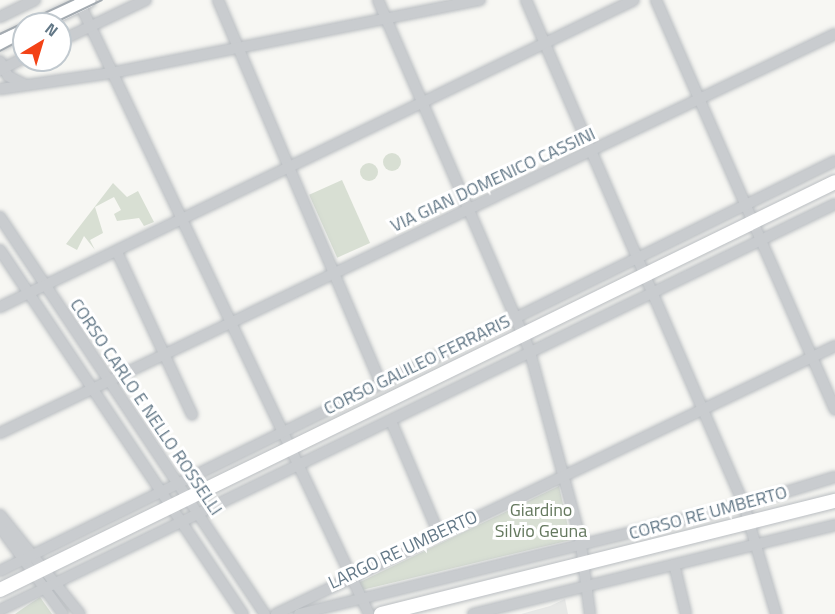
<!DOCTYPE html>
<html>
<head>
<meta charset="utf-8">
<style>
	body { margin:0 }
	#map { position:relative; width:835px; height:614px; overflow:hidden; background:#f7f7f3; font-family:"Titillium Web",sans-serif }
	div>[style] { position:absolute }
	.built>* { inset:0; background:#e7e8e6 }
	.green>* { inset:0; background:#d8dfd3; transform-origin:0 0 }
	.round { border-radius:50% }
	.roads { filter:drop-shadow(0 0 2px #b9bdc1) drop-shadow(0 0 2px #b9bdc1) }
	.minor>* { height:10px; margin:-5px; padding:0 5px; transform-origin:5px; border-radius:5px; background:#c9cccf }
	.major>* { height:14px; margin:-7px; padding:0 7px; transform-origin:7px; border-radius:7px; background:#fff }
	.tram>* { height:1.5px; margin:-0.75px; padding:0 0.75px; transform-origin:0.75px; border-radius:0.75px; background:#a4abb1 }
	span { translate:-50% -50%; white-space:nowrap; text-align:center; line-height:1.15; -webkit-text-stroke:6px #fff; paint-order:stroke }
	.street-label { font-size:18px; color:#637887 }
	.park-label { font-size:18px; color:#64785e }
	.north { position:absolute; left:12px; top:12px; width:60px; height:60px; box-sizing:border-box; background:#fff; border:2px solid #c1c9cf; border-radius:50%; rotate:38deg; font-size:16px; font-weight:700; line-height:24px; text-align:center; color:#637887 }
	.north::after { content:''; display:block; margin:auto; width:21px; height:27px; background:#f34216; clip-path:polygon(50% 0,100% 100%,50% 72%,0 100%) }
</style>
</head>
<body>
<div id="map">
	<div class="built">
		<i style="clip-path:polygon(565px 599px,568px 614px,521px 614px,550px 606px)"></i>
	</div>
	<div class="green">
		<i class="round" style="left:383px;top:153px;width:18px;height:18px"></i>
		<i class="round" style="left:360px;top:163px;width:18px;height:18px"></i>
		<i style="left:342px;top:180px;width:69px;height:36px;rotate:66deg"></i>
		<i style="clip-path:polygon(113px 183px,127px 197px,138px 191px,154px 222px,144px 226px,139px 218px,117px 221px,114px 214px,121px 210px,114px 197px,95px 207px,103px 233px,90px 240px,95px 250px,84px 236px,77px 250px,66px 244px)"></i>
		<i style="clip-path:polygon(559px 486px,571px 540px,362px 590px,358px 583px)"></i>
		<i style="clip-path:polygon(40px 597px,52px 614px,15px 614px,25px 607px)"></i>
	</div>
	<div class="roads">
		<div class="minor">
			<i style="left:78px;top:0;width:679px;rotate:64.64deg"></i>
			<i style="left:218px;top:0;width:415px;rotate:67deg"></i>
			<i style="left:378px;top:0;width:383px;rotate:66.6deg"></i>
			<i style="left:530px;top:352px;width:192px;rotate:74.9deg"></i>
			<i style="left:580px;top:537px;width:78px;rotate:82.6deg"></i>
			<i style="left:526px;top:0;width:550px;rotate:66.65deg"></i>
			<i style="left:744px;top:505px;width:114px;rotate:73.6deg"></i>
			<i style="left:656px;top:0;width:447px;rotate:66.4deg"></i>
			<i style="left:0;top:17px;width:39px;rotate:-26deg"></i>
			<i style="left:60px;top:41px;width:95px;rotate:-25.5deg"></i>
			<i style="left:0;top:61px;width:17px;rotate:62deg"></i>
			<i style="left:8px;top:76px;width:18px;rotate:27deg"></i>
			<i style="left:0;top:70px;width:27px;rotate:-27deg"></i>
			<i style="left:0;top:89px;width:112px;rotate:-8.2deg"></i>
			<i style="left:111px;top:73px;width:376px;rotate:-11.2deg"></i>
			<i style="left:0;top:217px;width:477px;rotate:56.3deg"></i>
			<i style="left:0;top:250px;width:438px;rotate:56.3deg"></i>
			<i style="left:117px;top:252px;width:179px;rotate:65.2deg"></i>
			<i style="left:0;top:307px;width:704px;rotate:-25.84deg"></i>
			<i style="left:391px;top:421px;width:123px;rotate:67deg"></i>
			<i style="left:0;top:433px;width:925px;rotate:-25.54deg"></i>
			<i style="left:0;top:515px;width:127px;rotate:51.1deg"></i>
			<i style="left:0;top:527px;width:107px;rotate:54.1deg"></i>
			<i style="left:675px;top:568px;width:47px;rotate:76.6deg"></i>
			<i style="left:0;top:571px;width:930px;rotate:-26.15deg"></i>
			<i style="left:0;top:610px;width:928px;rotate:-25.93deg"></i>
			<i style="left:276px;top:614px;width:620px;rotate:-25.61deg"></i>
			<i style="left:299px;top:614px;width:458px;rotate:-13.8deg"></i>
			<i style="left:744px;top:505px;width:95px;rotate:-17.1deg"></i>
			<i style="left:473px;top:614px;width:373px;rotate:-13.8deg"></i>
		</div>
		<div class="major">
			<i style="left:39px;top:24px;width:55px;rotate:-25.6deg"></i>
			<i style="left:0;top:43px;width:27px;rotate:-27deg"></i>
			<i style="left:0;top:590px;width:929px;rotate:-26.04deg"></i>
			<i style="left:381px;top:614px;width:468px;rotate:-14deg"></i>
		</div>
	</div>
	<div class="tram">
		<i style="left:52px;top:24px;width:55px;rotate:-25.6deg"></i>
		<i style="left:0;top:34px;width:81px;rotate:-25deg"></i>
		<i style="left:0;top:51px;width:27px;rotate:-28deg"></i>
	</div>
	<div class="street-label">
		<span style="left:493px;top:180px;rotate:-25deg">VIA GIAN DOMENICO CASSINI</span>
		<span style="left:417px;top:365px;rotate:-26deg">CORSO GALILEO FERRARIS</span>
		<span style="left:146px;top:407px;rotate:56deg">CORSO CARLO E NELLO ROSSELLI</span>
		<span style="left:708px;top:513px;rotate:-15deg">CORSO RE UMBERTO</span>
		<span style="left:403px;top:550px;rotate:-25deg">LARGO RE UMBERTO</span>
	</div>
	<div class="park-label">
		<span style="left:541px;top:521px">Giardino<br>Silvio Geuna</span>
	</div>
	<div class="north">N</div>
</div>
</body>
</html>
